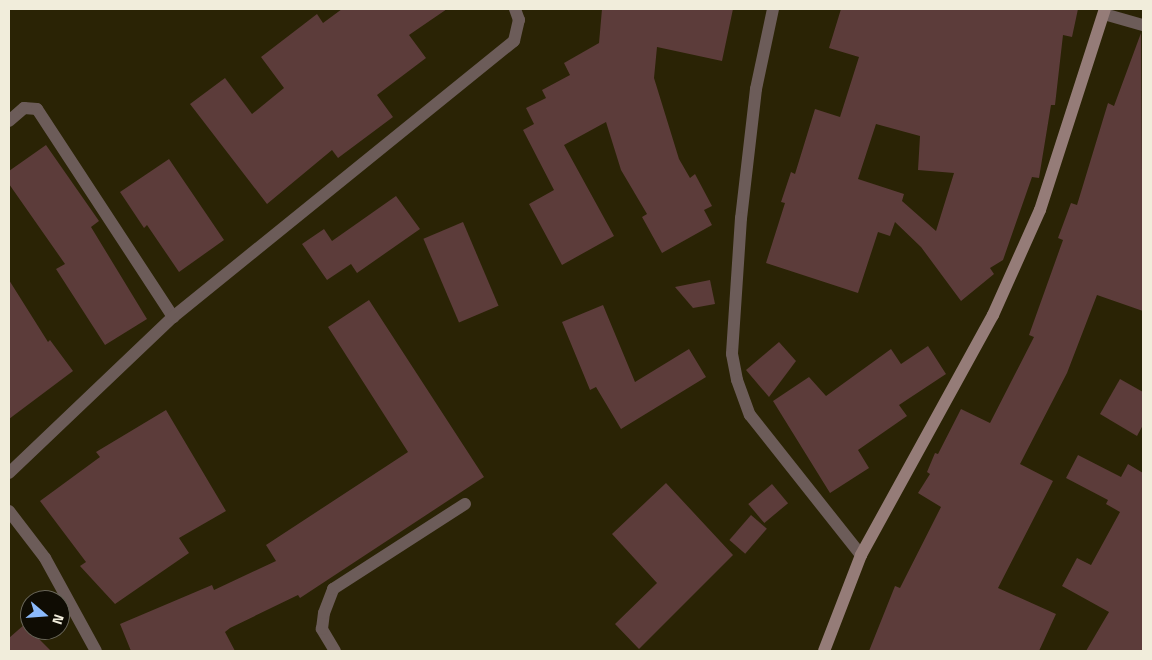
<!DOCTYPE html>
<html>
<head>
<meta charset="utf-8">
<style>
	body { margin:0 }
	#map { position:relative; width:1152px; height:660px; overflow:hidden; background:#2a2305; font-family:"Titillium Web",sans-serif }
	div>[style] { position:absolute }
	.building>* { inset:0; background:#5c3c3a; transform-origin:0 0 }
	.service>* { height:12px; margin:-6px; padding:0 6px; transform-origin:6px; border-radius:6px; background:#6c5c59 }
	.minor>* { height:12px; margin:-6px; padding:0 6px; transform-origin:6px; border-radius:6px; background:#6c5c59 }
	.secondary>* { height:12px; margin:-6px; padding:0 6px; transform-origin:6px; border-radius:6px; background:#957c78 }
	span { translate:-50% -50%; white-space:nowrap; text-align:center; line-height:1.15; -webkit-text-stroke:4px #0f0c03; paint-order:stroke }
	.frame { position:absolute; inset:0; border:10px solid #f1eddb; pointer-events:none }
	.north { position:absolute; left:20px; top:590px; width:50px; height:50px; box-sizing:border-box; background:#0f0c03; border:1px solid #696659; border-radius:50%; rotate:108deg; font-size:14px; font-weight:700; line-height:20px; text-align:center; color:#f1eddb }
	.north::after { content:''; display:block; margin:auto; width:18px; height:22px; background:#8bbafc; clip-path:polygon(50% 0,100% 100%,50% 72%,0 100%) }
</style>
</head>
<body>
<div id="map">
	<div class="building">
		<i style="clip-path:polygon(342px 9px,447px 9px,409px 35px,426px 58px,377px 95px,393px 117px,338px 158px,332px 150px,267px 204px,190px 104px,225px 78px,252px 114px,284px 88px,261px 57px,317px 14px,323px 23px)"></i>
		<i style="clip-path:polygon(602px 9px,733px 9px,722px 61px,657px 47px,654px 78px,679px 159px,690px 178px,695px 174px,712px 206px,704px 210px,712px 225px,662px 253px,642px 217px,647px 214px,621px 170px,606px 122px,564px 145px,614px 236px,562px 265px,529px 204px,554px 190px,523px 130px,534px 124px,526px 108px,546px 98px,542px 90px,570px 75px,564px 63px,599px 43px)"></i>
		<i style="clip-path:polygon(evenodd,841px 9px,1078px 9px,1072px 37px,1063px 35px,1055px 105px,1051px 105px,1039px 178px,1032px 177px,1003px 260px,990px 268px,994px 274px,961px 301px,921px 247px,895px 222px,890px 236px,878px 232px,858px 293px,766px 263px,785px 203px,781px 202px,791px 172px,795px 174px,815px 109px,840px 117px,859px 57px,829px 48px,841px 9px,876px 124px,920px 136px,918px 170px,954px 173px,936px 231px,902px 201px,904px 194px,858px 179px,876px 124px)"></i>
		<i style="clip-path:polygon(1141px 33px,1143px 311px,1097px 295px,1067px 373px,1020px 464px,1053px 481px,998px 588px,1056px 614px,1039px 651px,869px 651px,895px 586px,900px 588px,941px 507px,918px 493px,930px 474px,927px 472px,935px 453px,938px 454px,961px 409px,990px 423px,1034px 337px,1029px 335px,1063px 240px,1058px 238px,1071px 203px,1077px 205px,1108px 103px,1114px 106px)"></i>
		<i style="clip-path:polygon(46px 145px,99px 221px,91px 227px,147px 319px,105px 345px,56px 269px,65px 264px,9px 184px,9px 171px)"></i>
		<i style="clip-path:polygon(169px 159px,224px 240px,179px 272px,147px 225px,144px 228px,120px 192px)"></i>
		<i style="clip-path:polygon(396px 196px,420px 229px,357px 273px,351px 264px,327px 280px,302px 244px,324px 229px,332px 241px)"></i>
		<i style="left:463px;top:222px;width:91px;height:43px;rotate:67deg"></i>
		<i style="clip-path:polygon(9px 280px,48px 342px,50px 340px,73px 371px,9px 419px)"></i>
		<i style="clip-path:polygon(710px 280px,715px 304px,693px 308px,675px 287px)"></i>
		<i style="clip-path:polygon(369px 300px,484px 477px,300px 598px,298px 595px,230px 628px,225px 632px,235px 651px,131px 651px,120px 624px,212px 585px,214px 590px,276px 561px,266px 545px,408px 452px,328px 327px)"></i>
		<i style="clip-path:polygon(603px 305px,635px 382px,689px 349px,706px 377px,621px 429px,596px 387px,590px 390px,562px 322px)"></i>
		<i style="clip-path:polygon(779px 342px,796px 361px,769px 397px,746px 370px)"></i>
		<i style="clip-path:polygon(928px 346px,946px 374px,899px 405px,907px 416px,858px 450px,869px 468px,830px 493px,773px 401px,809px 377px,826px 396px,891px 349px,901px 364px)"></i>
		<i style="clip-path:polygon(1120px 379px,1143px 392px,1143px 425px,1137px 436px,1100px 414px)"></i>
		<i style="clip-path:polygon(166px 410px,226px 511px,179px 538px,189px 553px,115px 604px,80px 566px,86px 562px,40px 501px,100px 457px,96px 452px)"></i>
		<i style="clip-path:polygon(1078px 455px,1121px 477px,1128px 464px,1143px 473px,1143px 651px,1086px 651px,1109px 612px,1062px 586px,1077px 558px,1091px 565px,1120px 512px,1106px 504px,1108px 500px,1066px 478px)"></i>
		<i style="clip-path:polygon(666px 483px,733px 555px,639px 649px,615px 624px,657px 583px,612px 534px)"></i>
		<i style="left:772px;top:484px;width:25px;height:31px;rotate:50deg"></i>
		<i style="left:751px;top:515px;width:21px;height:33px;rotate:41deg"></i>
		<i style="clip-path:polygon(25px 624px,30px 630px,51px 651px,9px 651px,9px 638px)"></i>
	</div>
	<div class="service">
		<i style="left:9px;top:121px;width:20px;rotate:-41deg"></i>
		<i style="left:24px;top:108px;width:13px;rotate:4deg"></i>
		<i style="left:37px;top:109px;width:249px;rotate:56.8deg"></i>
		<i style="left:335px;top:651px;width:26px;rotate:-121deg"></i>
		<i style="left:322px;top:629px;width:16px;rotate:-83deg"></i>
		<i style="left:324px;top:613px;width:26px;rotate:-69deg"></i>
		<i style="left:333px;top:589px;width:157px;rotate:-32.8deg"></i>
	</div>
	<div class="minor">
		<i style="left:773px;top:9px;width:82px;rotate:102deg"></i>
		<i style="left:756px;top:89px;width:130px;rotate:96.6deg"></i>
		<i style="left:741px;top:218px;width:136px;rotate:93.8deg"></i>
		<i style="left:732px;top:354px;width:26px;rotate:79deg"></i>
		<i style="left:737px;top:380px;width:37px;rotate:70deg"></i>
		<i style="left:750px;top:415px;width:179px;rotate:51.6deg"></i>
		<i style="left:1104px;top:14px;width:41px;rotate:15.8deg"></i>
		<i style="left:9px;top:473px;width:226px;rotate:-43.6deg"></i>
		<i style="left:173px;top:317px;width:439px;rotate:-39deg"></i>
		<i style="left:514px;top:41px;width:22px;rotate:-77deg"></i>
		<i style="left:519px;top:20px;width:12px;rotate:-110deg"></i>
		<i style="left:9px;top:511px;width:59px;rotate:52.5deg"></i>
		<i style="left:45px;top:558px;width:106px;rotate:61.3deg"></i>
	</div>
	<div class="secondary">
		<i style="left:824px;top:651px;width:103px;rotate:-68.9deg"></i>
		<i style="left:861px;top:555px;width:274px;rotate:-61.2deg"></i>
		<i style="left:993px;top:315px;width:115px;rotate:-65.9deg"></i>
		<i style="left:1040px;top:210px;width:211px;rotate:-72.1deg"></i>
	</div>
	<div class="frame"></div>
	<div class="north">N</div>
</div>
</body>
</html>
